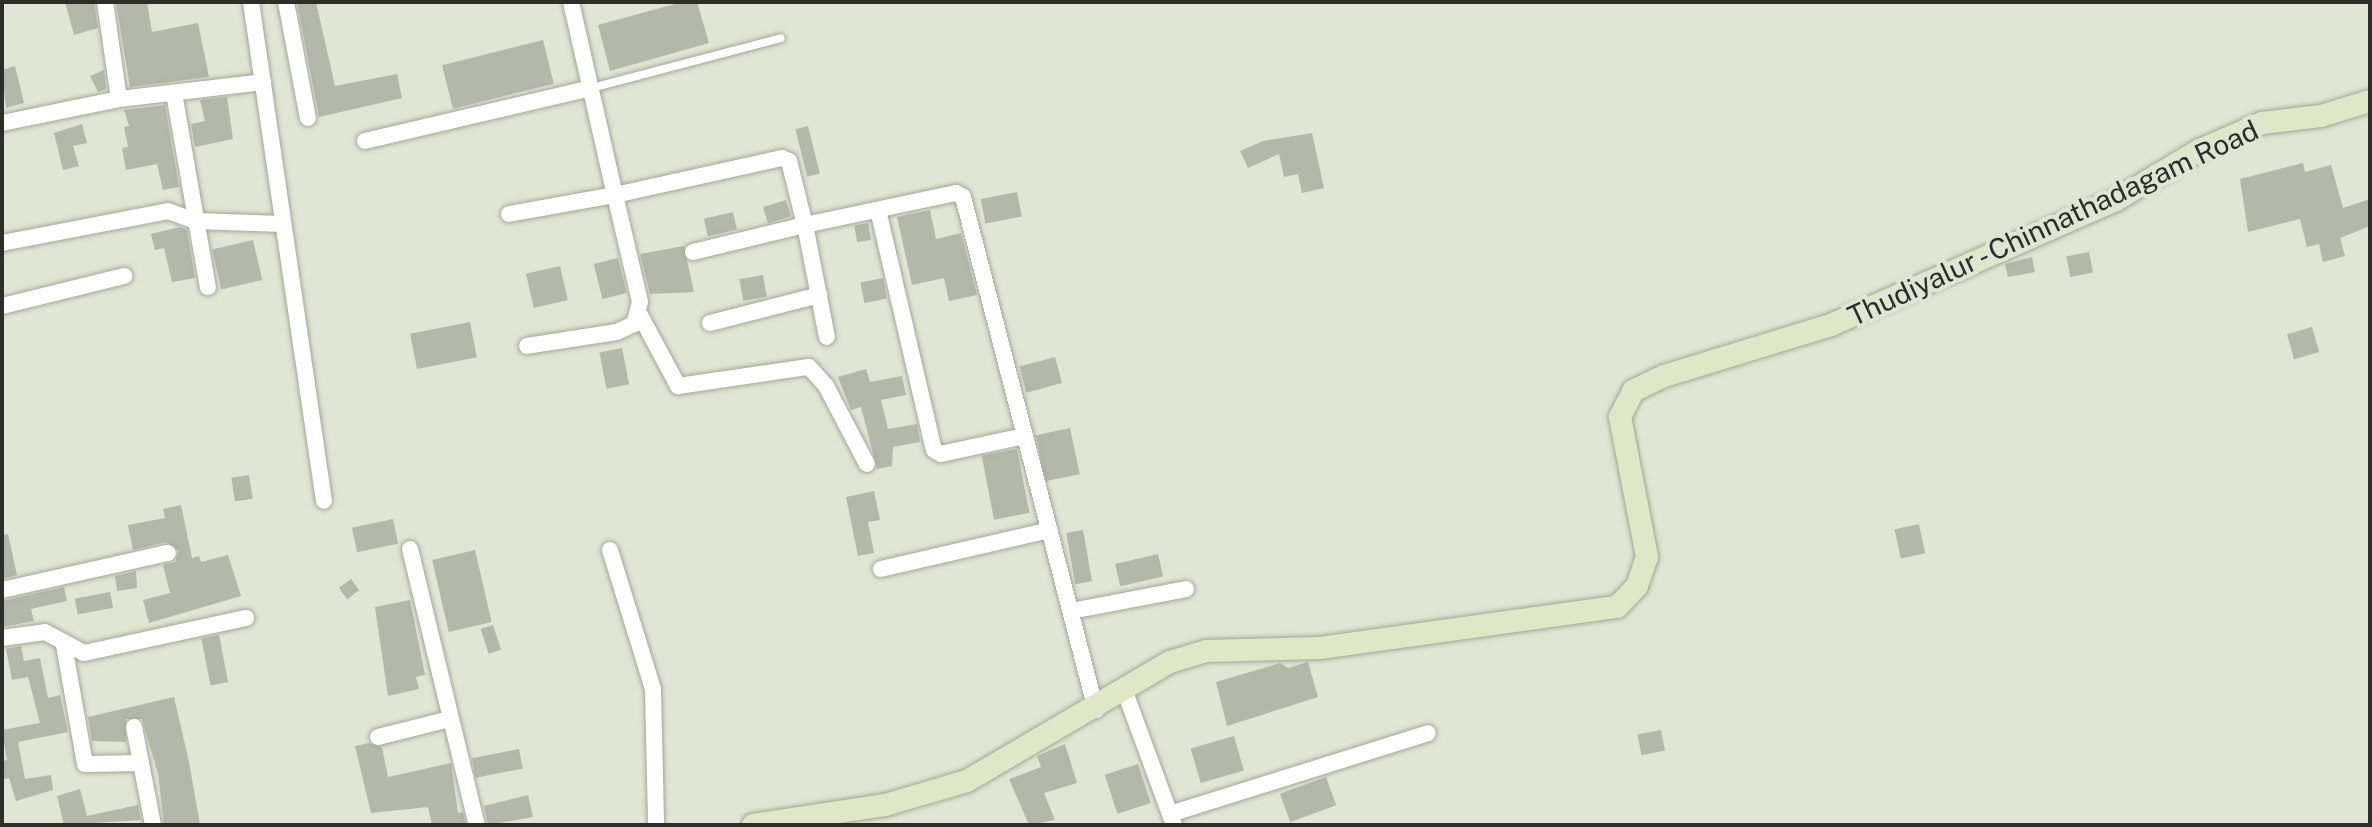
<!DOCTYPE html>
<html>
<head>
<meta charset="utf-8">
<style>
	body { margin:0 }
	#map { position:relative; width:2372px; height:827px; overflow:hidden; background:#dfe6d3; font-family:"Public Sans",sans-serif }
	div>[style] { position:absolute }
	.building>* { inset:0; background:#b3b9a8; transform-origin:0 0 }
	.roads { filter:drop-shadow(0 0 2px #a2a897) drop-shadow(0 0 2px #a2a897) }
	.service>* { height:8px; margin:-4px; padding:0 4px; transform-origin:4px; border-radius:4px; background:#fff }
	.minor>* { height:16px; margin:-8px; padding:0 8px; transform-origin:8px; border-radius:8px; background:#fff }
	.secondary>* { height:22px; margin:-11px; padding:0 11px; transform-origin:11px; border-radius:11px; background:#dee7c6 }
	span { translate:-50% -50%; white-space:nowrap; text-align:center; line-height:1.15; -webkit-text-stroke:8px #dfe6d3; paint-order:stroke }
	.street-label { font-size:28px; color:#2c2e27 }
	.frame { position:absolute; inset:0; border:4px solid #2c2e27; pointer-events:none }
</style>
</head>
<body>
<div id="map">
	<div class="building">
		<i style="clip-path:polygon(65px 2px,94px 2px,98px 28px,74px 35px)"></i>
		<i style="clip-path:polygon(116px 2px,147px 2px,152px 32px,198px 23px,209px 77px,130px 87px)"></i>
		<i style="clip-path:polygon(297px 2px,316px 2px,335px 86px,397px 74px,402px 98px,319px 117px)"></i>
		<i style="clip-path:polygon(682px 2px,697px 2px,709px 43px,610px 71px,598px 25px)"></i>
		<i style="left:543px;top:40px;width:45px;height:104px;rotate:76deg"></i>
		<i style="clip-path:polygon(15px 66px,24px 103px,6px 108px,2px 70px)"></i>
		<i style="clip-path:polygon(104px 70px,106px 89px,98px 92px,90px 76px)"></i>
		<i style="clip-path:polygon(227px 97px,233px 139px,195px 147px,191px 124px,205px 121px,200px 100px)"></i>
		<i style="clip-path:polygon(165px 105px,179px 187px,163px 190px,157px 164px,126px 170px,122px 148px,128px 147px,124px 127px,129px 126px,124px 110px)"></i>
		<i style="clip-path:polygon(82px 124px,87px 143px,73px 146px,79px 166px,63px 170px,54px 133px)"></i>
		<i style="left:808px;top:126px;width:49px;height:13px;rotate:76deg"></i>
		<i style="clip-path:polygon(1312px 133px,1324px 188px,1302px 193px,1298px 174px,1284px 177px,1279px 154px,1248px 168px,1240px 151px,1263px 141px)"></i>
		<i style="clip-path:polygon(2303px 163px,2305px 172px,2331px 165px,2343px 208px,2370px 199px,2370px 226px,2340px 238px,2345px 256px,2323px 262px,2319px 244px,2307px 247px,2300px 219px,2248px 232px,2240px 179px)"></i>
		<i style="left:1017px;top:192px;width:25px;height:37px;rotate:79deg"></i>
		<i style="left:786px;top:200px;width:17px;height:24px;rotate:73deg"></i>
		<i style="clip-path:polygon(930px 210px,936px 239px,961px 233px,977px 295px,949px 301px,944px 278px,912px 285px,897px 217px)"></i>
		<i style="left:733px;top:212px;width:18px;height:30px;rotate:77deg"></i>
		<i style="left:868px;top:223px;width:17px;height:14px;rotate:80deg"></i>
		<i style="clip-path:polygon(180px 227px,187px 230px,195px 278px,172px 282px,164px 248px,155px 250px,151px 234px)"></i>
		<i style="left:253px;top:240px;width:41px;height:42px;rotate:77deg"></i>
		<i style="clip-path:polygon(684px 246px,694px 292px,650px 294px,640px 254px)"></i>
		<i style="left:2089px;top:252px;width:21px;height:23px;rotate:79deg"></i>
		<i style="clip-path:polygon(2032px 257px,2035px 272px,2008px 277px,2005px 264px)"></i>
		<i style="left:618px;top:258px;width:36px;height:25px;rotate:76deg"></i>
		<i style="left:560px;top:266px;width:35px;height:35px;rotate:77deg"></i>
		<i style="left:763px;top:275px;width:22px;height:24px;rotate:80deg"></i>
		<i style="left:883px;top:278px;width:21px;height:23px;rotate:79deg"></i>
		<i style="left:470px;top:322px;width:36px;height:61px;rotate:79deg"></i>
		<i style="left:2312px;top:327px;width:26px;height:26px;rotate:74deg"></i>
		<i style="left:622px;top:348px;width:37px;height:23px;rotate:79deg"></i>
		<i style="left:1055px;top:357px;width:27px;height:37px;rotate:75deg"></i>
		<i style="clip-path:polygon(866px 369px,870px 382px,902px 376px,906px 395px,881px 400px,888px 429px,917px 424px,920px 442px,893px 447px,892px 466px,877px 469px,861px 407px,851px 410px,838px 377px)"></i>
		<i style="left:1070px;top:428px;width:47px;height:35px;rotate:78deg"></i>
		<i style="left:1017px;top:449px;width:65px;height:36px;rotate:79deg"></i>
		<i style="left:249px;top:475px;width:24px;height:18px;rotate:81deg"></i>
		<i style="clip-path:polygon(874px 491px,880px 520px,868px 522px,874px 553px,858px 556px,846px 497px)"></i>
		<i style="clip-path:polygon(181px 505px,192px 558px,199px 556px,201px 562px,228px 555px,241px 596px,149px 623px,143px 600px,170px 593px,163px 565px,175px 562px,179px 551px,166px 542px,133px 550px,128px 525px,165px 518px,163px 509px)"></i>
		<i style="left:393px;top:519px;width:25px;height:42px;rotate:78deg"></i>
		<i style="left:1919px;top:524px;width:30px;height:25px;rotate:78deg"></i>
		<i style="left:1083px;top:530px;width:52px;height:17px;rotate:80deg"></i>
		<i style="clip-path:polygon(8px 534px,17px 575px,2px 579px,2px 535px)"></i>
		<i style="left:475px;top:550px;width:74px;height:44px;rotate:77deg"></i>
		<i style="left:1158px;top:554px;width:23px;height:44px;rotate:77deg"></i>
		<i style="clip-path:polygon(136px 571px,137px 588px,117px 591px,115px 576px)"></i>
		<i style="left:351px;top:579px;width:14px;height:15px;rotate:54deg"></i>
		<i style="clip-path:polygon(64px 587px,67px 601px,31px 609px,34px 621px,2px 627px,2px 601px)"></i>
		<i style="left:110px;top:592px;width:16px;height:36px;rotate:79deg"></i>
		<i style="clip-path:polygon(410px 600px,425px 675px,416px 677px,419px 689px,388px 696px,375px 607px)"></i>
		<i style="left:493px;top:625px;width:26px;height:13px;rotate:72deg"></i>
		<i style="left:219px;top:635px;width:48px;height:18px;rotate:79deg"></i>
		<i style="clip-path:polygon(21px 646px,24px 661px,40px 658px,48px 698px,60px 695px,68px 732px,18px 742px,25px 779px,51px 775px,53px 790px,16px 801px,9px 778px,2px 780px,2px 761px,7px 760px,2px 730px,40px 723px,28px 677px,12px 680px,6px 649px)"></i>
		<i style="clip-path:polygon(1308px 662px,1318px 697px,1227px 726px,1216px 682px,1280px 663px,1288px 668px)"></i>
		<i style="clip-path:polygon(174px 697px,189px 762px,200px 825px,164px 825px,158px 774px,142px 719px,126px 719px,126px 742px,92px 741px,88px 717px)"></i>
		<i style="left:1661px;top:730px;width:21px;height:24px;rotate:79deg"></i>
		<i style="left:1234px;top:736px;width:36px;height:45px;rotate:74deg"></i>
		<i style="clip-path:polygon(369px 743px,382px 747px,388px 777px,451px 763px,458px 813px,463px 812px,466px 825px,432px 825px,428px 807px,371px 813px,355px 746px)"></i>
		<i style="clip-path:polygon(1065px 744px,1077px 783px,1044px 793px,1055px 820px,1029px 825px,1009px 779px,1041px 767px,1037px 756px)"></i>
		<i style="left:519px;top:749px;width:20px;height:48px;rotate:79deg"></i>
		<i style="left:1138px;top:764px;width:41px;height:35px;rotate:72deg"></i>
		<i style="left:1326px;top:777px;width:30px;height:49px;rotate:70deg"></i>
		<i style="clip-path:polygon(80px 789px,87px 816px,138px 805px,141px 820px,64px 825px,57px 796px)"></i>
		<i style="clip-path:polygon(528px 795px,533px 817px,488px 825px,484px 806px)"></i>
	</div>
	<div class="roads">
		<div class="service">
			<i style="left:591px;top:88px;width:196px;rotate:-14.7deg"></i>
		</div>
		<div class="minor">
			<i style="left:105px;top:2px;width:98px;rotate:81.8deg"></i>
			<i style="left:251px;top:2px;width:504px;rotate:81.68deg"></i>
			<i style="left:286px;top:2px;width:118px;rotate:79.3deg"></i>
			<i style="left:571px;top:2px;width:198px;rotate:77.2deg"></i>
			<i style="left:615px;top:195px;width:171px;rotate:-12.5deg"></i>
			<i style="left:782px;top:158px;width:8px;rotate:23deg"></i>
			<i style="left:789px;top:161px;width:66px;rotate:76deg"></i>
			<i style="left:805px;top:225px;width:154px;rotate:-12deg"></i>
			<i style="left:956px;top:193px;width:8px;rotate:30deg"></i>
			<i style="left:963px;top:197px;width:530px;rotate:75.47deg"></i>
			<i style="left:174px;top:93px;width:197px;rotate:80.1deg"></i>
			<i style="left:2px;top:123px;width:119px;rotate:-11.6deg"></i>
			<i style="left:119px;top:99px;width:145px;rotate:-6.7deg"></i>
			<i style="left:365px;top:141px;width:232px;rotate:-13.2deg"></i>
			<i style="left:878px;top:210px;width:246px;rotate:76.9deg"></i>
			<i style="left:934px;top:450px;width:8px;rotate:30deg"></i>
			<i style="left:941px;top:454px;width:85px;rotate:-12.2deg"></i>
			<i style="left:509px;top:214px;width:108px;rotate:-10.2deg"></i>
			<i style="left:615px;top:195px;width:110px;rotate:76.8deg"></i>
			<i style="left:640px;top:302px;width:23px;rotate:105deg"></i>
			<i style="left:634px;top:324px;width:19px;rotate:155deg"></i>
			<i style="left:617px;top:332px;width:91px;rotate:171.2deg"></i>
			<i style="left:2px;top:243px;width:169px;rotate:-10.9deg"></i>
			<i style="left:168px;top:211px;width:29px;rotate:20deg"></i>
			<i style="left:195px;top:221px;width:88px;rotate:2deg"></i>
			<i style="left:693px;top:252px;width:115px;rotate:-13.6deg"></i>
			<i style="left:805px;top:225px;width:114px;rotate:78.9deg"></i>
			<i style="left:2px;top:306px;width:126px;rotate:-13.8deg"></i>
			<i style="left:640px;top:315px;width:81px;rotate:61.8deg"></i>
			<i style="left:678px;top:386px;width:132px;rotate:-8.3deg"></i>
			<i style="left:809px;top:367px;width:25px;rotate:48deg"></i>
			<i style="left:826px;top:386px;width:88px;rotate:62.3deg"></i>
			<i style="left:710px;top:323px;width:113px;rotate:-14.4deg"></i>
			<i style="left:410px;top:549px;width:284px;rotate:76.4deg"></i>
			<i style="left:610px;top:550px;width:145px;rotate:72.8deg"></i>
			<i style="left:653px;top:689px;width:136px;rotate:88.7deg"></i>
			<i style="left:881px;top:569px;width:173px;rotate:-13deg"></i>
			<i style="left:2px;top:590px;width:170px;rotate:-12.6deg"></i>
			<i style="left:1071px;top:611px;width:117px;rotate:-10.8deg"></i>
			<i style="left:2px;top:638px;width:43px;rotate:-7.9deg"></i>
			<i style="left:45px;top:632px;width:44px;rotate:28.3deg"></i>
			<i style="left:84px;top:653px;width:166px;rotate:-12.2deg"></i>
			<i style="left:64px;top:645px;width:121px;rotate:80deg"></i>
			<i style="left:85px;top:764px;width:56px;rotate:-1deg"></i>
			<i style="left:1125px;top:692px;width:142px;rotate:69.8deg"></i>
			<i style="left:134px;top:727px;width:100px;rotate:79deg"></i>
			<i style="left:378px;top:737px;width:74px;rotate:-14deg"></i>
			<i style="left:1170px;top:814px;width:270px;rotate:-17.4deg"></i>
		</div>
		<div class="secondary">
			<i style="left:753px;top:825px;width:134px;rotate:-8.6deg"></i>
			<i style="left:885px;top:805px;width:85px;rotate:-16.3deg"></i>
			<i style="left:967px;top:781px;width:235px;rotate:-30.4deg"></i>
			<i style="left:1170px;top:662px;width:37px;rotate:-17deg"></i>
			<i style="left:1205px;top:651px;width:115px;rotate:-1.5deg"></i>
			<i style="left:1320px;top:648px;width:300px;rotate:-7.9deg"></i>
			<i style="left:1617px;top:607px;width:29px;rotate:-46deg"></i>
			<i style="left:1637px;top:586px;width:31px;rotate:-71deg"></i>
			<i style="left:1647px;top:557px;width:143px;rotate:-100.9deg"></i>
			<i style="left:1620px;top:417px;width:29px;rotate:-63deg"></i>
			<i style="left:1633px;top:391px;width:34px;rotate:-26deg"></i>
			<i style="left:1664px;top:376px;width:175px;rotate:-17deg"></i>
			<i style="left:1831px;top:325px;width:311px;rotate:-23.7deg"></i>
			<i style="left:2116px;top:200px;width:98px;rotate:-30.8deg"></i>
			<i style="left:2200px;top:150px;width:68px;rotate:-23.5deg"></i>
			<i style="left:2262px;top:123px;width:59px;rotate:-6.8deg"></i>
			<i style="left:2321px;top:116px;width:51px;rotate:-17deg"></i>
		</div>
	</div>
	<div class="street-label">
		<span style="left:2053px;top:223px;rotate:-25deg">Thudiyalur - Chinnathadagam Road</span>
	</div>
	<div class="frame"></div>
</div>
</body>
</html>
